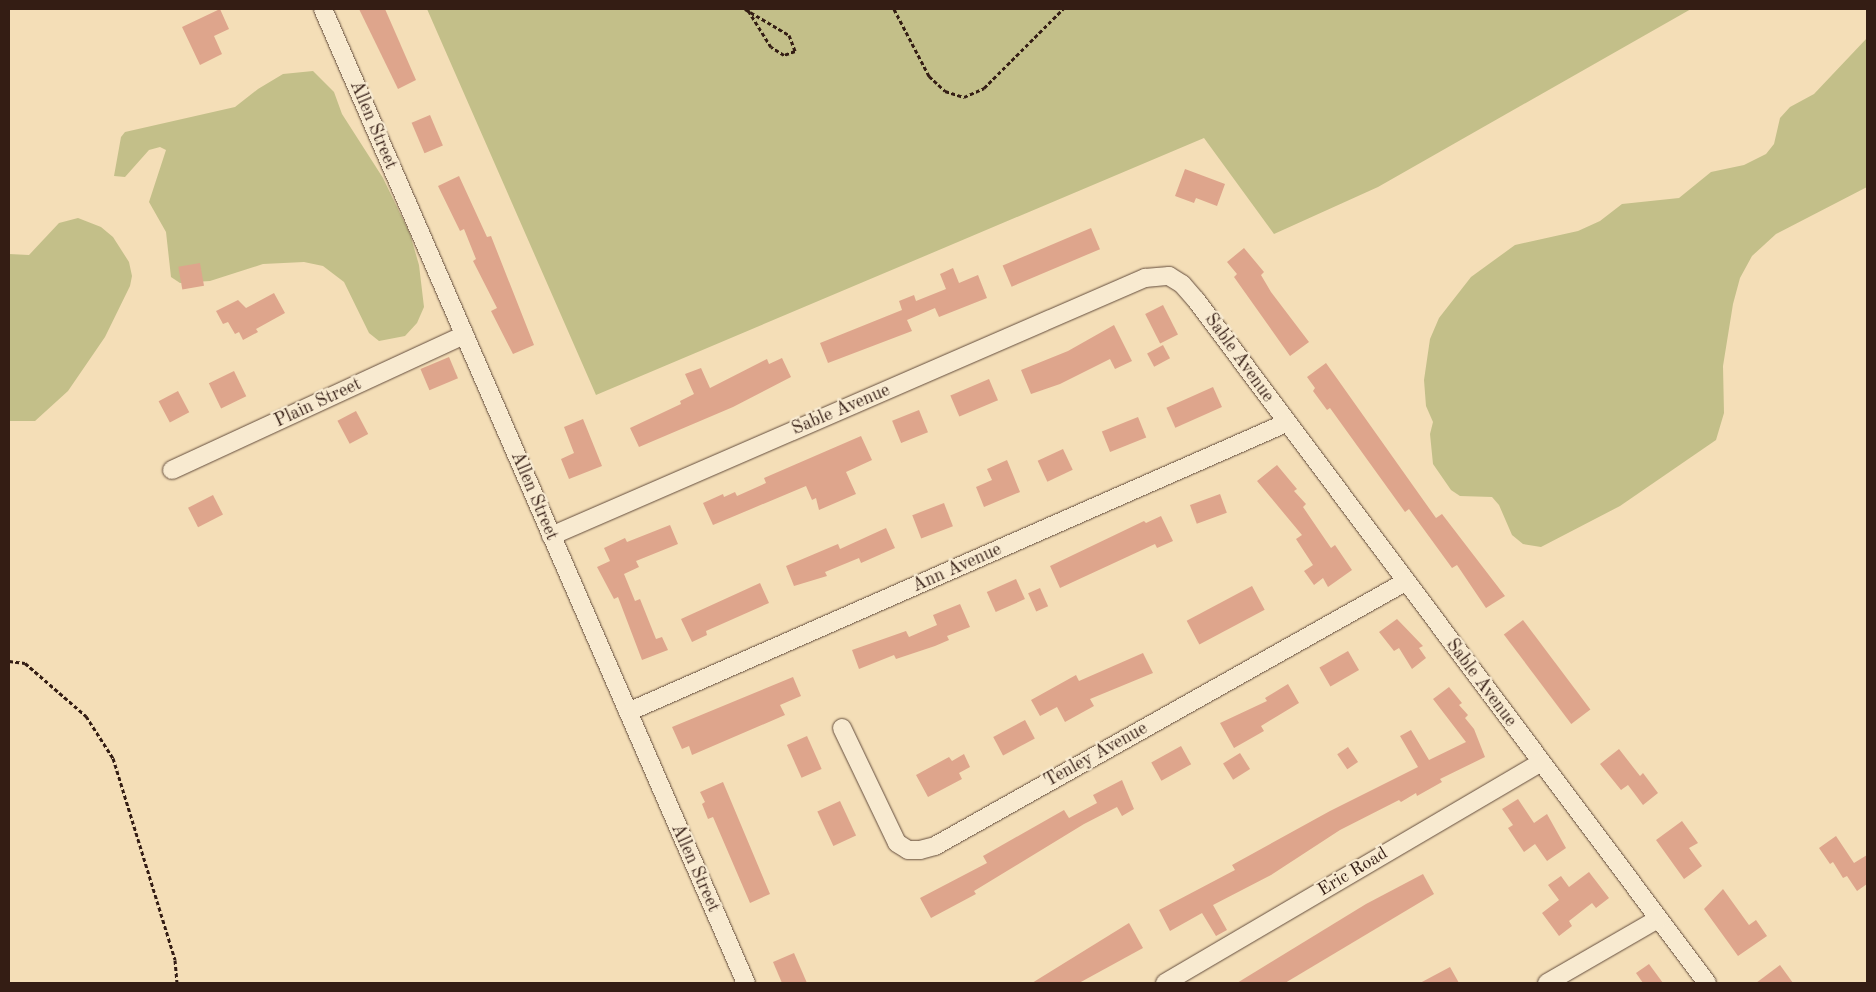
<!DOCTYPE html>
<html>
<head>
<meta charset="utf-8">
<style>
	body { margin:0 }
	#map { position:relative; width:1876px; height:992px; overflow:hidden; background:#f4deb7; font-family:"Old Standard TT",serif }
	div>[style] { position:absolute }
	.green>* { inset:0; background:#c3bf89 }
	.building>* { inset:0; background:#dea58c; transform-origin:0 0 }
	.path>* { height:3px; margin-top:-1.5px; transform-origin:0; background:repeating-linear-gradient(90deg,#341d14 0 4px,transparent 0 6.5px) }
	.roads { filter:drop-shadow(0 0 1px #644d3d) drop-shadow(0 0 1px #644d3d) }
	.minor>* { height:18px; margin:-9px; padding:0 9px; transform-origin:9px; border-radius:9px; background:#f8ead0 }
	span { translate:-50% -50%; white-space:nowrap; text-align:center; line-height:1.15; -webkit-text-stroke:4.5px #f8ead0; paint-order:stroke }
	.street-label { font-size:18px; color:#341d14 }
	.frame { position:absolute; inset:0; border:10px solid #341d14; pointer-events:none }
</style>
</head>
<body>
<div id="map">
	<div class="green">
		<i style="clip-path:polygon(427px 9px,1691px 9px,1378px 187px,1274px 234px,1204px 138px,596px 395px)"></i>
		<i style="clip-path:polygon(1867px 38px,1867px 187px,1776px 234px,1752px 256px,1740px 278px,1733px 304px,1723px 366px,1724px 413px,1716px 440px,1620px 506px,1541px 547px,1523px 544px,1512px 535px,1499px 505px,1492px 497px,1460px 496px,1451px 490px,1433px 464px,1430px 434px,1433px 422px,1426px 406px,1424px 380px,1430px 339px,1439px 318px,1471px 277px,1515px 245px,1578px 231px,1600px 221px,1622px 204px,1679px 198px,1711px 172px,1744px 165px,1766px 154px,1774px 144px,1780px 118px,1790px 107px,1814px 94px)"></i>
		<i style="clip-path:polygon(313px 71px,334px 92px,342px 114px,383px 178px,410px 234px,419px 265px,424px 307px,417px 323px,405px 336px,379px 341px,369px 333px,344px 282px,323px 266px,304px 262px,263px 264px,210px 281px,180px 283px,171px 277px,166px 232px,149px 202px,166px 150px,160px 147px,149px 150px,125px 177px,114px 176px,121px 137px,125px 132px,235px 107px,258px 89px,283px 74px)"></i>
		<i style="clip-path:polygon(78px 218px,101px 227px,113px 237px,129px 262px,132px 276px,130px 286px,105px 337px,68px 391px,35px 421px,9px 421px,9px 254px,29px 255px,59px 223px)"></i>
	</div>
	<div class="building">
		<i style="clip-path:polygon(220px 9px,229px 29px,214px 36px,222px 54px,200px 65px,182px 27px)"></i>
		<i style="clip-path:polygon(359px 9px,385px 9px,416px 80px,398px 89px)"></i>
		<i style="left:430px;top:115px;width:33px;height:20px;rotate:67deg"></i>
		<i style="clip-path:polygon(1185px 169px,1225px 184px,1217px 206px,1196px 198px,1194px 203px,1175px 196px)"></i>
		<i style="clip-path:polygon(459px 176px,487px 237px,491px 236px,534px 345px,513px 354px,491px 311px,497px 308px,473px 261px,476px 259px,464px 229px,460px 231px,438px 186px)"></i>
		<i style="left:1091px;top:228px;width:23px;height:96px;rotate:67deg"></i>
		<i style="clip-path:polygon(1244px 248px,1264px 272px,1261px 275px,1271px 292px,1309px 342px,1290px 356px,1234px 277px,1237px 274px,1227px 262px)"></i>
		<i style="left:200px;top:263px;width:23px;height:22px;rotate:80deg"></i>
		<i style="clip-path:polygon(953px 268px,959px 283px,978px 275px,987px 298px,939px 317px,935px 308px,907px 320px,912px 331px,828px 363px,820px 343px,902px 310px,899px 301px,914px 295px,916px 301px,946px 289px,940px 274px)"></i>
		<i style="clip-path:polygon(274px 293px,285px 313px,256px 329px,258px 332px,243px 340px,239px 332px,235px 334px,228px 322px,223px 324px,216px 311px,238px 300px,246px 308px)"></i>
		<i style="left:1163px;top:305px;width:33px;height:20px;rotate:63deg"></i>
		<i style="clip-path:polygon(1114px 325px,1132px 361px,1115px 369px,1110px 359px,1060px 384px,1031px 394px,1021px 370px,1068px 351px)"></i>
		<i style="left:1163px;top:345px;width:15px;height:18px;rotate:62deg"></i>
		<i style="left:449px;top:357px;width:23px;height:31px;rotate:67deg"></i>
		<i style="clip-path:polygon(782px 358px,791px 377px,733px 407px,639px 447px,630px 428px,681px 404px,680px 401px,694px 394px,685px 374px,701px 368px,710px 388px,767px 359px,769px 364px)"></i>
		<i style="clip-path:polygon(1326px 363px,1436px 518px,1442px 514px,1505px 596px,1486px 608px,1457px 565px,1452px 568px,1409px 509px,1405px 512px,1330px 408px,1327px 410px,1313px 391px,1315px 388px,1307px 377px)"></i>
		<i style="left:234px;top:371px;width:28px;height:28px;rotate:64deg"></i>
		<i style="left:989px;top:379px;width:23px;height:42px;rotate:67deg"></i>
		<i style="left:1213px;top:387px;width:22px;height:51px;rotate:66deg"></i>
		<i style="left:178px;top:391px;width:24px;height:22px;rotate:62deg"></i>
		<i style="left:919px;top:410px;width:24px;height:29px;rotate:68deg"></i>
		<i style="left:356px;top:411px;width:26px;height:21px;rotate:62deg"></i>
		<i style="left:1138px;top:417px;width:22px;height:39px;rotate:68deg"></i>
		<i style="clip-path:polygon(583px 419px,602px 466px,569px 479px,561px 459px,574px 453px,564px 427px)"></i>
		<i style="clip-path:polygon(861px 436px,872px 460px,846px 472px,856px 494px,819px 510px,816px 498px,812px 500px,806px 486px,713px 525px,703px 503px,723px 494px,724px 497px,735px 492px,737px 496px,766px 483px,764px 478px)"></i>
		<i style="left:1063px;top:449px;width:23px;height:28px;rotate:65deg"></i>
		<i style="clip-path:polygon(1007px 460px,1020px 492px,984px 507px,976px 487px,992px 480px,987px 469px)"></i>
		<i style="clip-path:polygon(1277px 465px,1297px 489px,1294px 491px,1306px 504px,1303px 507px,1331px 548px,1335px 545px,1352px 570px,1328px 587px,1323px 578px,1314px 585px,1304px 571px,1313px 565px,1296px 539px,1302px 535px,1257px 481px)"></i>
		<i style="left:1220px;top:494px;width:20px;height:32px;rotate:70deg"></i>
		<i style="left:213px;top:495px;width:22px;height:28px;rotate:63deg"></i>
		<i style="left:944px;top:503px;width:25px;height:34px;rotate:69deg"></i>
		<i style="clip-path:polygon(1161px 516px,1173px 541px,1157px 548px,1155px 544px,1060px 588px,1050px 566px,1144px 521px,1146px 523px)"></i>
		<i style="clip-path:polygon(670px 525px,678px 544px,636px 561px,639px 567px,624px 574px,635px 601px,640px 599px,656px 639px,662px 637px,668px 650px,642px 660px,618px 597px,614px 599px,597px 567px,610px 561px,604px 548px,625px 538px,627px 542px)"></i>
		<i style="clip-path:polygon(886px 528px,895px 548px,861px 563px,859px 558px,825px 572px,827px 576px,794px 586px,786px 566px,838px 544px,840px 549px)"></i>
		<i style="left:1016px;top:579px;width:22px;height:32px;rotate:66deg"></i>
		<i style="clip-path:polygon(760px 583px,769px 603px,706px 631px,707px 635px,692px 642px,681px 619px)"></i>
		<i style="left:1252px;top:586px;width:27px;height:74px;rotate:62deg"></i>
		<i style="left:1040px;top:588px;width:20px;height:13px;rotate:66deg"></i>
		<i style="clip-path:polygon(960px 604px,970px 627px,947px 636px,949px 640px,935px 646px,896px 659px,894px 655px,859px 669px,852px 650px,906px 631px,909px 637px,937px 625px,933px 615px)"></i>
		<i style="clip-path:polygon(1397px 619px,1423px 646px,1419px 648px,1426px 658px,1412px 669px,1399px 648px,1394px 651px,1379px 632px)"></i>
		<i style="left:1523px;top:620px;width:112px;height:24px;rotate:53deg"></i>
		<i style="left:1348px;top:651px;width:22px;height:33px;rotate:60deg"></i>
		<i style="clip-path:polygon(1143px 653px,1153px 673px,1090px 699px,1094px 706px,1065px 722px,1057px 707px,1040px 716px,1031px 700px,1076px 675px,1079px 681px)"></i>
		<i style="clip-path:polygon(793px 677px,801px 696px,780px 705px,785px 715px,692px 755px,689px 746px,682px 749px,672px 727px)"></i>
		<i style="clip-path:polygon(1288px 684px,1299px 703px,1261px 726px,1264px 731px,1234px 748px,1220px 723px,1267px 701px,1265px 698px)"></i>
		<i style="clip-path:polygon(1449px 687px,1462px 703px,1459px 705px,1468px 715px,1465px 718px,1474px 729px,1485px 757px,1440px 779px,1442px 782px,1417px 796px,1416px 793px,1401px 802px,1399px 800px,1340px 830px,1271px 875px,1213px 905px,1227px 930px,1216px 936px,1202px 913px,1170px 931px,1159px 910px,1235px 870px,1232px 865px,1330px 811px,1418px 767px,1400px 736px,1411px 730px,1429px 760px,1466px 742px,1433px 699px)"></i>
		<i style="left:1025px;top:720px;width:21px;height:36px;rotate:62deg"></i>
		<i style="left:807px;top:736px;width:36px;height:22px;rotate:66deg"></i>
		<i style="left:1181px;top:746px;width:21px;height:34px;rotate:61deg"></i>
		<i style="left:1348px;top:747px;width:18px;height:13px;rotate:56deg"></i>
		<i style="clip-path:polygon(1619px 749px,1640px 776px,1643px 773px,1658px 793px,1643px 805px,1628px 785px,1621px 790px,1600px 764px)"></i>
		<i style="left:1240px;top:753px;width:19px;height:20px;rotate:58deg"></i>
		<i style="clip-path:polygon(964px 754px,970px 767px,959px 773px,962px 779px,928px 797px,916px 775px,949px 757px,952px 761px)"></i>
		<i style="clip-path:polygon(1122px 780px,1134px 809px,1122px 816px,1117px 807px,1084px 824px,974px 891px,976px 894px,931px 918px,920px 898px,987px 863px,983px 856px,1064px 810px,1069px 818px,1097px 803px,1093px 795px)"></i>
		<i style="clip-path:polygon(723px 782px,770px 894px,750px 903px,713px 817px,708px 819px,702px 804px,705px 802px,700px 792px)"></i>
		<i style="clip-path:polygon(1518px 799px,1534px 823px,1547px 814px,1566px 848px,1547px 861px,1535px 844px,1524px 852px,1508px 828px,1513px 825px,1502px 809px)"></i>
		<i style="left:840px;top:801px;width:38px;height:25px;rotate:65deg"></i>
		<i style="clip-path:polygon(1682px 821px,1698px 843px,1689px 848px,1702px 866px,1684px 879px,1656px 840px)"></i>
		<i style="clip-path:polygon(1836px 836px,1854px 863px,1867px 855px,1867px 884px,1857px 891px,1847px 876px,1843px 878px,1833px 862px,1830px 864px,1819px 848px)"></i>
		<i style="clip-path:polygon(1589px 872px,1609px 898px,1596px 908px,1592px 903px,1569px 921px,1572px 926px,1559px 936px,1542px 913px,1559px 900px,1548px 885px,1561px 876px,1569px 887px)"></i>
		<i style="clip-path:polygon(1423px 874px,1434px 894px,1285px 983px,1237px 983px,1366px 904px)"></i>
		<i style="clip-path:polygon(1723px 889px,1749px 925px,1756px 920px,1767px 936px,1738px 956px,1704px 909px)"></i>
		<i style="clip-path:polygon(1129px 923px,1143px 948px,1079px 983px,1032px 983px)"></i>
		<i style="clip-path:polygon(794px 953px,807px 983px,782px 983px,773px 962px)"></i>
		<i style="clip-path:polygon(1649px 964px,1663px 983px,1643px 983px,1636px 973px)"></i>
		<i style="clip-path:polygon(1780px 965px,1793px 983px,1756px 983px)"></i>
		<i style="clip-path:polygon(1450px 967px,1459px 983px,1420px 983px)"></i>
	</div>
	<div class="path">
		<i style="left:745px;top:9px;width:51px;rotate:30.6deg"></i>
		<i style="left:789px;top:35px;width:17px;rotate:69deg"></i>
		<i style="left:795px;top:51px;width:12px;rotate:160deg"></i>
		<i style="left:784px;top:55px;width:15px;rotate:-148deg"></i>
		<i style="left:771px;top:47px;width:44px;rotate:-121.9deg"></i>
		<i style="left:894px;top:9px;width:76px;rotate:62.4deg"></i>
		<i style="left:929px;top:76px;width:22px;rotate:43deg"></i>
		<i style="left:945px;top:91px;width:20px;rotate:18deg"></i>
		<i style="left:964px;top:97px;width:22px;rotate:-24deg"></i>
		<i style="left:984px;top:88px;width:112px;rotate:-45deg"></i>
		<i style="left:9px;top:661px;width:16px;rotate:7deg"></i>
		<i style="left:25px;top:663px;width:81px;rotate:41deg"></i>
		<i style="left:86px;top:716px;width:50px;rotate:57.3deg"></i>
		<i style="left:113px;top:758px;width:211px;rotate:72.9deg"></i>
		<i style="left:175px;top:960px;width:23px;rotate:85deg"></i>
	</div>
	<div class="roads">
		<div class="minor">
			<i style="left:323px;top:9px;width:1062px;rotate:66.53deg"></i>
			<i style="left:172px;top:470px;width:322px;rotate:-24.8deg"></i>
			<i style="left:551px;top:536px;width:648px;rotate:-23.48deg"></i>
			<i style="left:1145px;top:278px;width:24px;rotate:-5deg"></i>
			<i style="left:1169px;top:276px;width:15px;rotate:32deg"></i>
			<i style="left:1182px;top:284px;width:21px;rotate:49deg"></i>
			<i style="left:1196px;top:300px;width:853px;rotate:53.2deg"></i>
			<i style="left:628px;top:712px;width:719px;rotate:-23.71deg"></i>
			<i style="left:842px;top:728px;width:127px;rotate:64.4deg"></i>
			<i style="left:897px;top:843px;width:13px;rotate:32deg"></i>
			<i style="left:908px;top:850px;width:12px"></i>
			<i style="left:920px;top:850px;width:16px;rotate:-15deg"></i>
			<i style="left:935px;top:846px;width:539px;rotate:-29.32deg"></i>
			<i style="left:1165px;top:983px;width:436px;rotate:-30.4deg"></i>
			<i style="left:1547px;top:983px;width:128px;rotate:-30deg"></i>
		</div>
	</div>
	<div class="street-label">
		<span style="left:373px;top:125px;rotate:67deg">Allen Street</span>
		<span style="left:1239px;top:358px;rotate:54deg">Sable Avenue</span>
		<span style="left:318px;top:403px;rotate:-25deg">Plain Street</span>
		<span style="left:841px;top:410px;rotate:-23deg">Sable Avenue</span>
		<span style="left:534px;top:496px;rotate:67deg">Allen Street</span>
		<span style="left:957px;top:568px;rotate:-24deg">Ann Avenue</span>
		<span style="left:1481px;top:683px;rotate:53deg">Sable Avenue</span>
		<span style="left:1096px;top:755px;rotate:-29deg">Tenley Avenue</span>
		<span style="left:695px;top:868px;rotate:66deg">Allen Street</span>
		<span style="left:1353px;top:872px;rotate:-31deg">Eric Road</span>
	</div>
	<div class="frame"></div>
</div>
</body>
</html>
